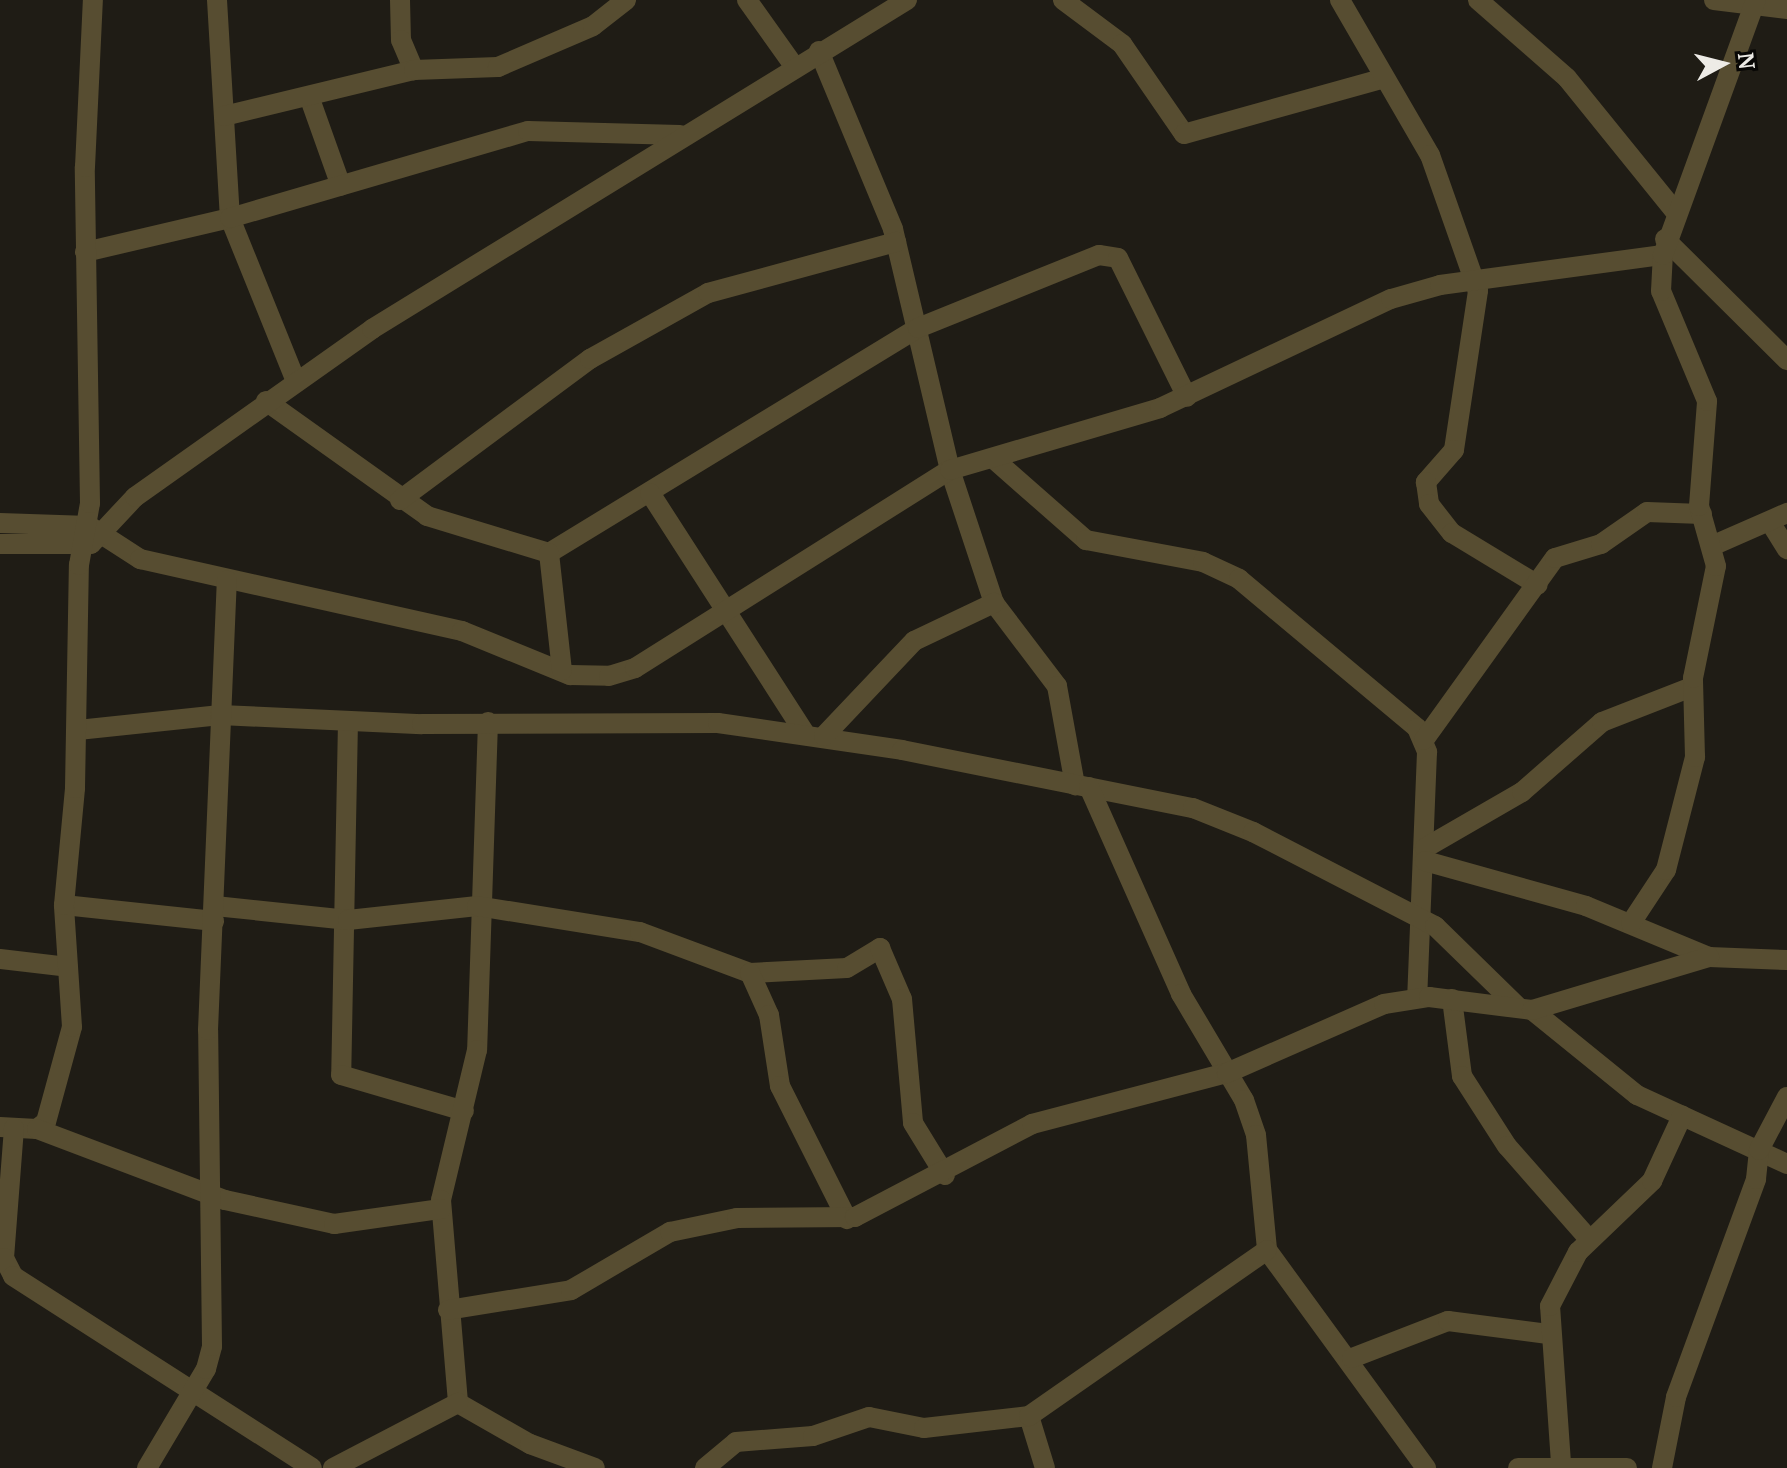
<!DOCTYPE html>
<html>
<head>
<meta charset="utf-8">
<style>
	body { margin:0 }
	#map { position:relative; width:1787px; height:1468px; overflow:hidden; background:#1f1c15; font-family:"PT Serif",serif }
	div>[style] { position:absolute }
	.minor>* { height:20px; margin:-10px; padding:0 10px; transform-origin:10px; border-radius:10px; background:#574d31 }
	span { translate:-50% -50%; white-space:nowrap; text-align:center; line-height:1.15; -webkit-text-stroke:6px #080705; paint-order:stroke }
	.north { position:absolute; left:1683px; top:24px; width:80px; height:80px; -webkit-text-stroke:6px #080705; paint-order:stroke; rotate:83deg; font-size:22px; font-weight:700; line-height:32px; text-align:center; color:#edebe6 }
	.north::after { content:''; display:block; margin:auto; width:28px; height:36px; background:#edebe6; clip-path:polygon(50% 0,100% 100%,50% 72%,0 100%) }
</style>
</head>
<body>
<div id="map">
	<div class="minor">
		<i style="left:217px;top:0;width:218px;rotate:86.6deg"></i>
		<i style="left:230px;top:218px;width:176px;rotate:68deg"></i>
		<i style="left:400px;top:0;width:40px;rotate:88.6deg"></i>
		<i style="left:401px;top:40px;width:33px;rotate:67deg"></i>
		<i style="left:747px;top:0;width:81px;rotate:54.5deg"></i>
		<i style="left:1063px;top:0;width:74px;rotate:36.7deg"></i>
		<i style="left:1122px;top:44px;width:109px;rotate:55.4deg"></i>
		<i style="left:1184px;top:134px;width:208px;rotate:-15.6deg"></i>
		<i style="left:1340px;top:0;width:179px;rotate:59.9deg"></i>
		<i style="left:1430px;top:155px;width:144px;rotate:70.6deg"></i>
		<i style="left:1478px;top:291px;width:161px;rotate:98.6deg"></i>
		<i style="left:1454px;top:450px;width:43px;rotate:131.2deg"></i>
		<i style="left:1426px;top:482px;width:22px;rotate:82deg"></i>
		<i style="left:1429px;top:504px;width:37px;rotate:52deg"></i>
		<i style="left:1452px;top:533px;width:100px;rotate:31.2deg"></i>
		<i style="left:1478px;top:0;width:118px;rotate:41.2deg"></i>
		<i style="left:1567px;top:78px;width:170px;rotate:51deg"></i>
		<i style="left:1714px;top:0;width:74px;rotate:7deg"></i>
		<i style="left:819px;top:51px;width:193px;rotate:67.4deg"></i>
		<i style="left:893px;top:229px;width:248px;rotate:76.7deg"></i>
		<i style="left:950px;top:470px;width:140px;rotate:71.7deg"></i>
		<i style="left:994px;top:603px;width:104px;rotate:52.8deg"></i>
		<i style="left:1057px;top:686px;width:101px;rotate:79.7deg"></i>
		<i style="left:310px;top:99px;width:92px;rotate:70.4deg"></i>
		<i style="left:224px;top:116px;width:195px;rotate:-13.6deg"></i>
		<i style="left:414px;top:70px;width:84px;rotate:-2deg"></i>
		<i style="left:498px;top:67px;width:103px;rotate:-23.3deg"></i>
		<i style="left:593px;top:26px;width:42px;rotate:-38.2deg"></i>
		<i style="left:1665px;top:239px;width:172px;rotate:44.8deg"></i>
		<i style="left:85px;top:252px;width:149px;rotate:-13.2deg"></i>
		<i style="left:230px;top:218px;width:310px;rotate:-16.3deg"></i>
		<i style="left:528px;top:131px;width:152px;rotate:1.5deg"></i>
		<i style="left:266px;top:401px;width:198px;rotate:35.5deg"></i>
		<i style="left:427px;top:516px;width:127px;rotate:16.9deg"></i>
		<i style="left:549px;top:553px;width:432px;rotate:-31.4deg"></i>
		<i style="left:918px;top:328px;width:195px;rotate:-22deg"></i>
		<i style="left:1099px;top:255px;width:19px;rotate:9deg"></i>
		<i style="left:1118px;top:258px;width:155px;rotate:63.6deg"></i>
		<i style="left:996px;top:461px;width:120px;rotate:41.3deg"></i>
		<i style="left:1086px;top:540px;width:119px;rotate:10.6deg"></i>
		<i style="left:1203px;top:562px;width:40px;rotate:25deg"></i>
		<i style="left:1239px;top:579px;width:232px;rotate:39.9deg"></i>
		<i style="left:1417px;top:728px;width:26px;rotate:67deg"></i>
		<i style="left:1427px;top:752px;width:244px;rotate:92.3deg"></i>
		<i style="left:650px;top:493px;width:284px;rotate:57.2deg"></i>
		<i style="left:400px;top:500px;width:237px;rotate:-36.6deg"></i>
		<i style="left:590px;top:359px;width:135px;rotate:-29.2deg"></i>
		<i style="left:708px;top:293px;width:195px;rotate:-15.2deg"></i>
		<i style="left:1770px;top:522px;width:32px;rotate:58deg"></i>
		<i style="left:0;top:523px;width:89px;rotate:1.9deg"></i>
		<i style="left:89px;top:526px;width:61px;rotate:32.9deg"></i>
		<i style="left:140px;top:559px;width:330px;rotate:12.6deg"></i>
		<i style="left:462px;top:631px;width:117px;rotate:22.2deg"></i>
		<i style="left:570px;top:675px;width:39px;rotate:1deg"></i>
		<i style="left:609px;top:676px;width:27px;rotate:-17deg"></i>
		<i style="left:635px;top:668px;width:372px;rotate:-32.2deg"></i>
		<i style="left:950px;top:470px;width:219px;rotate:-16.4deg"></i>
		<i style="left:1160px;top:408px;width:255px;rotate:-25.3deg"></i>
		<i style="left:1391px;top:299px;width:51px;rotate:-15.9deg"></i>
		<i style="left:1440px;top:285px;width:225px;rotate:-7.7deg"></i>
		<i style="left:0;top:544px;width:91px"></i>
		<i style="left:91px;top:544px;width:64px;rotate:-46.9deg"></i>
		<i style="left:135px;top:497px;width:291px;rotate:-35.3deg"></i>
		<i style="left:372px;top:329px;width:628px;rotate:-31.59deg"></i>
		<i style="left:1714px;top:545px;width:80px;rotate:-23.7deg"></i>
		<i style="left:549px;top:553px;width:118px;rotate:83.7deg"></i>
		<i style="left:348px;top:721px;width:354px;rotate:91.1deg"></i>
		<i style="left:341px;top:1075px;width:128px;rotate:16.3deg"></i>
		<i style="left:488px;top:722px;width:328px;rotate:91.9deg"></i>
		<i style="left:477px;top:1050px;width:154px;rotate:103.5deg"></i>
		<i style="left:441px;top:1200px;width:204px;rotate:85.2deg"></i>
		<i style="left:458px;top:1403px;width:83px;rotate:29.7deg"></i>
		<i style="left:530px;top:1444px;width:69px;rotate:20.3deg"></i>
		<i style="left:78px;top:730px;width:143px;rotate:-6deg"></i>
		<i style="left:220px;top:715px;width:202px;rotate:2.6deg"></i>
		<i style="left:422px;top:724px;width:296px;rotate:-0.2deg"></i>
		<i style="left:718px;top:723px;width:186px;rotate:8.3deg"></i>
		<i style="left:902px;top:750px;width:297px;rotate:11.3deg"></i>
		<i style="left:1193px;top:808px;width:65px;rotate:21.8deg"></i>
		<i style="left:1253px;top:832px;width:205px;rotate:27.3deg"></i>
		<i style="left:1435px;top:926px;width:117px;rotate:44.3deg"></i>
		<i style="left:824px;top:736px;width:131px;rotate:-46.5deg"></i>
		<i style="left:914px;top:641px;width:89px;rotate:-25.4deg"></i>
		<i style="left:1424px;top:740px;width:224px;rotate:-54.3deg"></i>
		<i style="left:1555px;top:558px;width:48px;rotate:-16.9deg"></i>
		<i style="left:1601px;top:544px;width:56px;rotate:-34.8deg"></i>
		<i style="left:1647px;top:512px;width:55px;rotate:2.1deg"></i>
		<i style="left:1089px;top:787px;width:227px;rotate:66deg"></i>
		<i style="left:1181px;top:994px;width:123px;rotate:59.3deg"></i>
		<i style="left:1244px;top:1100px;width:37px;rotate:71deg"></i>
		<i style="left:1256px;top:1135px;width:116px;rotate:84.5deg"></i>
		<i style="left:1267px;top:1250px;width:270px;rotate:53.9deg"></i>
		<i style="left:1425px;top:848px;width:112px;rotate:-30deg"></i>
		<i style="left:1522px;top:792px;width:106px;rotate:-41.2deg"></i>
		<i style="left:1602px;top:722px;width:97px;rotate:-21.3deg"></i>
		<i style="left:1425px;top:861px;width:167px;rotate:15.6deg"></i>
		<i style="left:1586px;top:906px;width:133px;rotate:22.5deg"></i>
		<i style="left:1709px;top:957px;width:78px;rotate:2.2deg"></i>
		<i style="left:64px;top:905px;width:151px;rotate:6.1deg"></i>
		<i style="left:215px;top:906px;width:134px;rotate:6deg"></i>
		<i style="left:348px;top:920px;width:130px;rotate:-6.2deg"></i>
		<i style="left:477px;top:906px;width:165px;rotate:9.1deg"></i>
		<i style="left:640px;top:932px;width:117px;rotate:20.4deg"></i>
		<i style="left:750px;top:973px;width:97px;rotate:-3deg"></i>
		<i style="left:847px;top:968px;width:39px;rotate:-31deg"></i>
		<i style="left:880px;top:948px;width:56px;rotate:66.7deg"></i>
		<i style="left:902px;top:999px;width:124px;rotate:84.9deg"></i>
		<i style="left:913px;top:1123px;width:61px;rotate:58.4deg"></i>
		<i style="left:1631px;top:923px;width:64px;rotate:-56.6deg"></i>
		<i style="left:1666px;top:870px;width:117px;rotate:-75.6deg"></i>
		<i style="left:1695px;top:757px;width:79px;rotate:-91.5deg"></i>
		<i style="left:1693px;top:678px;width:114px;rotate:-78.4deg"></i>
		<i style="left:1716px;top:566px;width:62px;rotate:-105.8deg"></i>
		<i style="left:1699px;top:506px;width:105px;rotate:-85.6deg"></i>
		<i style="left:1707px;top:401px;width:119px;rotate:-112.7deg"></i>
		<i style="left:1661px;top:291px;width:36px;rotate:-87deg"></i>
		<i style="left:1663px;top:255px;width:271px;rotate:-70deg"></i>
		<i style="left:0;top:959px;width:68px;rotate:6.7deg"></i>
		<i style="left:750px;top:973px;width:46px;rotate:65.7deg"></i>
		<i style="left:769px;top:1015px;width:72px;rotate:81.2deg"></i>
		<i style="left:780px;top:1086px;width:149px;rotate:63.3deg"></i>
		<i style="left:1452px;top:999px;width:78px;rotate:82.6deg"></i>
		<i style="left:1462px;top:1076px;width:83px;rotate:57.3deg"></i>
		<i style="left:1507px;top:1146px;width:124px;rotate:48.6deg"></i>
		<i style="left:1532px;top:1010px;width:135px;rotate:39deg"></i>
		<i style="left:1637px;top:1095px;width:165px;rotate:24.7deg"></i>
		<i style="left:0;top:1127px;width:37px;rotate:3deg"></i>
		<i style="left:37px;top:1129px;width:11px;rotate:-38deg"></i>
		<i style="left:46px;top:1122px;width:98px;rotate:-74.7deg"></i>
		<i style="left:72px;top:1027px;width:122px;rotate:-93.8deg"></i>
		<i style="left:64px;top:905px;width:118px;rotate:-84.6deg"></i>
		<i style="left:75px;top:788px;width:223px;rotate:-89deg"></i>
		<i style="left:79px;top:565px;width:63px;rotate:-79.9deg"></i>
		<i style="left:90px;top:503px;width:336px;rotate:-90.9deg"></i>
		<i style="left:85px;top:167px;width:167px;rotate:-87.3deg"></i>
		<i style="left:14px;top:1128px;width:130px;rotate:94.4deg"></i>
		<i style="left:4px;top:1258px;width:20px;rotate:63deg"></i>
		<i style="left:13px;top:1276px;width:355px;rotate:32.7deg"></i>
		<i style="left:37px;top:1129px;width:201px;rotate:20.7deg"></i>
		<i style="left:225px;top:1200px;width:112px;rotate:12.4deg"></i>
		<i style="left:334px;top:1224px;width:108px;rotate:-8deg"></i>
		<i style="left:448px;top:1310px;width:125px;rotate:-9.2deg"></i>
		<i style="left:571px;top:1290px;width:115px;rotate:-30.4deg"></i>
		<i style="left:670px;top:1232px;width:68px;rotate:-11.8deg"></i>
		<i style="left:737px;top:1218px;width:118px;rotate:-0.5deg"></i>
		<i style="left:855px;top:1217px;width:200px;rotate:-27.7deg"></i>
		<i style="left:1032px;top:1124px;width:202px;rotate:-14.7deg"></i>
		<i style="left:1227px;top:1073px;width:171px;rotate:-23.7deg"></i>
		<i style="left:1384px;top:1004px;width:46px;rotate:-8.8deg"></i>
		<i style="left:1429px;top:997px;width:104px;rotate:7.2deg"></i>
		<i style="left:1532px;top:1010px;width:185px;rotate:-16.7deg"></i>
		<i style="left:1352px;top:1358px;width:103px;rotate:-21.1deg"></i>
		<i style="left:1448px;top:1321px;width:101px;rotate:7.4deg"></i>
		<i style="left:1029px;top:1416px;width:54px;rotate:72.9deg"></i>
		<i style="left:1561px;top:1463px;width:157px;rotate:-94deg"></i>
		<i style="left:1550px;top:1306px;width:61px;rotate:-62.6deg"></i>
		<i style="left:1578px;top:1252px;width:103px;rotate:-43.8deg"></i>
		<i style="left:1652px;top:1181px;width:72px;rotate:-65.2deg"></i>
		<i style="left:147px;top:1468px;width:115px;rotate:-59.2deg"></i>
		<i style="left:206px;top:1369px;width:24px;rotate:-75deg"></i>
		<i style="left:212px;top:1346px;width:316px;rotate:-90.7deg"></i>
		<i style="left:208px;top:1030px;width:450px;rotate:-87.6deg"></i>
		<i style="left:333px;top:1468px;width:141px;rotate:-27.5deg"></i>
		<i style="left:705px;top:1468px;width:40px;rotate:-40deg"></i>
		<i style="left:736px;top:1442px;width:77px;rotate:-4.5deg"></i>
		<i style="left:813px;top:1436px;width:59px;rotate:-18.7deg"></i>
		<i style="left:869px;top:1417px;width:56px;rotate:11.3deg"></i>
		<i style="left:924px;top:1428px;width:106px;rotate:-6.5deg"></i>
		<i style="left:1029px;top:1416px;width:290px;rotate:-34.9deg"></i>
		<i style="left:1518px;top:1468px;width:109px"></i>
		<i style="left:1662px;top:1468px;width:72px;rotate:-78.8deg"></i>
		<i style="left:1676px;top:1397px;width:232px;rotate:-69.8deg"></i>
		<i style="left:1756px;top:1179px;width:29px;rotate:-84deg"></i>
		<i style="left:1759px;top:1150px;width:60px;rotate:-62.2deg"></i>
	</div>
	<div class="north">N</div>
</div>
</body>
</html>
